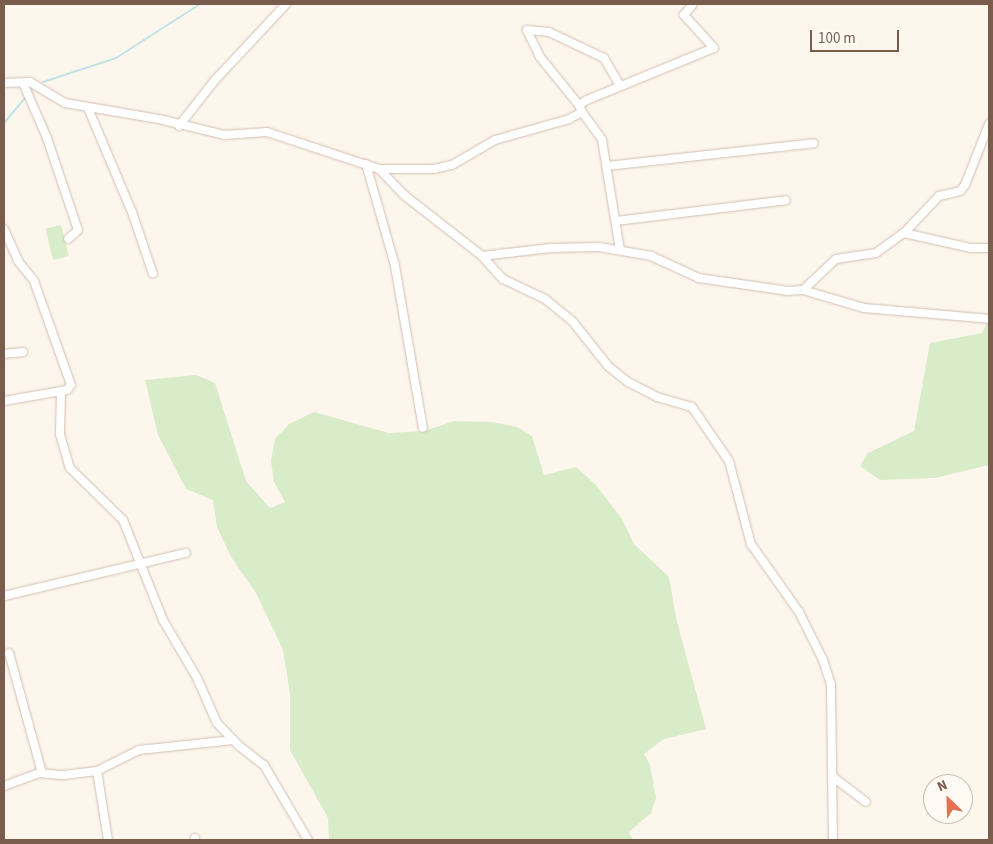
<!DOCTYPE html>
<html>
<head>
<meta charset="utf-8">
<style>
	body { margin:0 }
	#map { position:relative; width:993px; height:844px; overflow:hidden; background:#fdf6ec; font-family:"Source Sans 3",sans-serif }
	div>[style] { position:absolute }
	.green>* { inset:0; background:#d8ecc9; transform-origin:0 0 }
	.stream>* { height:2px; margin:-1px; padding:0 1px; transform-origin:1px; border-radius:1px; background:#bfe3e8 }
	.roads { filter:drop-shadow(0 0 1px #d1beb0) drop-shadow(0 0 1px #d1beb0) }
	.minor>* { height:8px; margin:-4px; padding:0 4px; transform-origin:4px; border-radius:4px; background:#fff }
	span { translate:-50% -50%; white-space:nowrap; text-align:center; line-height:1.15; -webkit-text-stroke:4px #fffaf3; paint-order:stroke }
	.frame { position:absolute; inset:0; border:5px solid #7a5c4d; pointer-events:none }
	.north { position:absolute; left:923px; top:774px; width:50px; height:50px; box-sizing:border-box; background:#fffaf3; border:1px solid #cabbb1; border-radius:50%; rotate:336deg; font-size:14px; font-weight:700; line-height:20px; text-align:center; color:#7a5c4d }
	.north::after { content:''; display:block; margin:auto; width:18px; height:22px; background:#e76f51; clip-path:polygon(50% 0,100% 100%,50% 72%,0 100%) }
	.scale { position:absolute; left:810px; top:30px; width:89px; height:22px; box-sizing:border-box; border:2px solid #7a5c4d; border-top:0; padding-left:6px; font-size:15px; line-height:18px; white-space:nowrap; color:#7a5c4d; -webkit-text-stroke:4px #fffaf3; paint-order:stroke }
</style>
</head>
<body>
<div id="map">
	<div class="green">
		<i style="left:61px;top:225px;width:32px;height:16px;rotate:76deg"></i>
		<i style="clip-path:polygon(989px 318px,989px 465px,935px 478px,880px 480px,860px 466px,868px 453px,914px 431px,930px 343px,982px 333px)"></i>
		<i style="clip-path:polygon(196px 375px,215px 383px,246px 481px,270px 508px,285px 502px,274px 482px,271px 461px,275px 439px,289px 424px,314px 412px,389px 433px,425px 431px,454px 421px,492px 422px,517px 427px,532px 436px,544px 475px,576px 467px,596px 485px,622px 519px,634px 544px,669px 577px,676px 618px,706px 729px,664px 739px,644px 754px,650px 765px,656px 798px,651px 813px,629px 832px,633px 840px,329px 840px,328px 818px,290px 750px,290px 694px,283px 650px,256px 593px,231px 557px,217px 527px,213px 500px,186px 489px,158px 435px,145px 380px)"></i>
	</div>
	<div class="stream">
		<i style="left:43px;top:82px;width:77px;rotate:-18.2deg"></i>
		<i style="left:116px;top:58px;width:100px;rotate:-32.7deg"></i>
		<i style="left:4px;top:123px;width:34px;rotate:-50deg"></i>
	</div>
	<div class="roads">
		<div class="minor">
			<i style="left:4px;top:83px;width:26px;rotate:-2deg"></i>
			<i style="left:30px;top:82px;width:41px;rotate:31deg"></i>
			<i style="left:65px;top:103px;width:95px;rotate:9.7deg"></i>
			<i style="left:159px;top:119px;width:67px;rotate:13.8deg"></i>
			<i style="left:224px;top:135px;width:43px;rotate:-4deg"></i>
			<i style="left:267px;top:132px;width:118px;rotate:18.3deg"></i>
			<i style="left:379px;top:169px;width:55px"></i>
			<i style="left:434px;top:169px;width:18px;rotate:-13deg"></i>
			<i style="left:452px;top:165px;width:50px;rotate:-30.2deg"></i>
			<i style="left:495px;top:140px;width:77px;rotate:-15.8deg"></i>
			<i style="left:569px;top:119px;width:15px;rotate:-28deg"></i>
			<i style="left:582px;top:112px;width:8px;rotate:-113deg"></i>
			<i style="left:579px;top:105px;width:9px;rotate:-32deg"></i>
			<i style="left:587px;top:100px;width:137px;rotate:-22.3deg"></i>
			<i style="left:714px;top:48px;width:45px;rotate:-132.3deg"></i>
			<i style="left:684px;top:15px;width:14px;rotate:-51deg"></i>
			<i style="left:23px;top:83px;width:60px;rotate:66.4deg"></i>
			<i style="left:47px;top:138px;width:97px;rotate:71.4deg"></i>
			<i style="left:78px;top:230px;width:13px;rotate:138deg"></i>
			<i style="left:579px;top:105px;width:62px;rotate:-129.1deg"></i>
			<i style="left:540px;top:57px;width:30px;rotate:-116deg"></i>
			<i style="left:527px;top:30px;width:22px;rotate:5deg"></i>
			<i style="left:549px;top:32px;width:61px;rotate:25.3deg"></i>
			<i style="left:604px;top:58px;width:32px;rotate:60deg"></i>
			<i style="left:88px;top:108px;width:113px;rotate:67.1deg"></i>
			<i style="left:132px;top:212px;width:65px;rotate:71.3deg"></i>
			<i style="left:582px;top:112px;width:34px;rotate:54deg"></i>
			<i style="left:602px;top:140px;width:111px;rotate:80.7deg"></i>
			<i style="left:179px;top:126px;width:58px;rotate:-52deg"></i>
			<i style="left:215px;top:80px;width:104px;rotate:-46.9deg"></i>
			<i style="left:366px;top:164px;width:106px;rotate:74.1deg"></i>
			<i style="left:395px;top:266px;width:164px;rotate:80.2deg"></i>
			<i style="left:607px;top:166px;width:208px;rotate:-6.3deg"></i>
			<i style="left:379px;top:169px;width:36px;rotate:46deg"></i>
			<i style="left:404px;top:195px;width:99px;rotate:38deg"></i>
			<i style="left:482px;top:256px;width:69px;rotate:-6.6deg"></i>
			<i style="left:551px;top:248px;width:48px;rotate:-1.2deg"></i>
			<i style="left:599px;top:247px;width:53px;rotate:9.8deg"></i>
			<i style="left:651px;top:256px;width:53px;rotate:24.6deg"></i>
			<i style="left:699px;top:278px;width:90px;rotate:8.3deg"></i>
			<i style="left:788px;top:291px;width:15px;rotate:-4deg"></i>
			<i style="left:803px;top:290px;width:45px;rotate:-43.2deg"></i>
			<i style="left:836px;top:259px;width:40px;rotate:-8.5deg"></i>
			<i style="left:876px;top:253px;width:34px;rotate:-36deg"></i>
			<i style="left:904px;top:233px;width:69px;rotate:12.6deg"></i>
			<i style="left:971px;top:248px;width:18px"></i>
			<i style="left:616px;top:221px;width:171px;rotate:-7deg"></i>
			<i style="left:4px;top:229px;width:35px;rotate:66deg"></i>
			<i style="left:18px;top:261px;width:26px;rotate:51deg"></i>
			<i style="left:34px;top:281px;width:110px;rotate:70.4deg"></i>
			<i style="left:71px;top:385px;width:6px;rotate:129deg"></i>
			<i style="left:67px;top:390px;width:64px;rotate:170.1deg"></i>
			<i style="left:904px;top:233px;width:51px;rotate:-46.6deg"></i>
			<i style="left:939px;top:196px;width:22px;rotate:-13deg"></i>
			<i style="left:960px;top:191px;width:8px;rotate:-50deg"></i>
			<i style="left:965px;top:185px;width:66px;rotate:-68.5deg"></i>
			<i style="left:482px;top:256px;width:31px;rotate:48deg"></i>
			<i style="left:503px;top:279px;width:47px;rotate:25.5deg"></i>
			<i style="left:545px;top:299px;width:36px;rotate:39deg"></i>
			<i style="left:573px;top:322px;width:56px;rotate:51.5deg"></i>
			<i style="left:608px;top:366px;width:26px;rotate:39deg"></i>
			<i style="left:628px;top:382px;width:33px;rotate:27deg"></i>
			<i style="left:657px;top:397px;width:36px;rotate:16deg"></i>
			<i style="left:692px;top:407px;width:65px;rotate:55.6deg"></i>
			<i style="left:729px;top:461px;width:86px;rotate:75.2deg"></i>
			<i style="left:751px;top:544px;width:83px;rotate:54.8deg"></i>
			<i style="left:799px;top:612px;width:54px;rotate:63.4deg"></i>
			<i style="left:823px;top:660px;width:25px;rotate:72deg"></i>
			<i style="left:831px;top:684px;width:156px;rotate:89.3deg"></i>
			<i style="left:803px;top:290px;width:64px;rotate:16.4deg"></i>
			<i style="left:864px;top:308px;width:125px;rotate:5deg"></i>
			<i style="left:4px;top:354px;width:19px;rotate:-6deg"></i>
			<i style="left:61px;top:391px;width:43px;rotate:91.3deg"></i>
			<i style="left:60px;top:434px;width:35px;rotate:74deg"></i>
			<i style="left:70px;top:468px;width:74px;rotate:44.5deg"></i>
			<i style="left:123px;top:520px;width:108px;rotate:68.2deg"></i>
			<i style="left:163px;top:620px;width:67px;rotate:59.6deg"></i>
			<i style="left:197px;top:678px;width:49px;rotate:66deg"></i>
			<i style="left:217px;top:723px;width:30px;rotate:46deg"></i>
			<i style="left:238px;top:745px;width:33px;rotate:38deg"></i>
			<i style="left:264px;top:765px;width:87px;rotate:59.6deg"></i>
			<i style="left:4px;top:596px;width:187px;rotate:-13.3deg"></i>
			<i style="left:9px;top:653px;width:124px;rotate:74.6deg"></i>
			<i style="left:97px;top:771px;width:70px;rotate:80.9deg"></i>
			<i style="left:833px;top:777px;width:41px;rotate:37.1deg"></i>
			<i style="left:4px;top:786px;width:37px;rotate:-20deg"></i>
			<i style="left:39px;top:773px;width:25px;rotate:5deg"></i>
			<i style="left:64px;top:775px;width:33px;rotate:-7deg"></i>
			<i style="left:97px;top:771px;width:47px;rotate:-26.6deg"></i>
			<i style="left:139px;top:750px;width:95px;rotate:-6.1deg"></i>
			<i style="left:195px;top:838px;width:2px;rotate:90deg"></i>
		</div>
	</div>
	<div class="frame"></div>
	<div class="north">N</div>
	<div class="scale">100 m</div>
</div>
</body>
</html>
